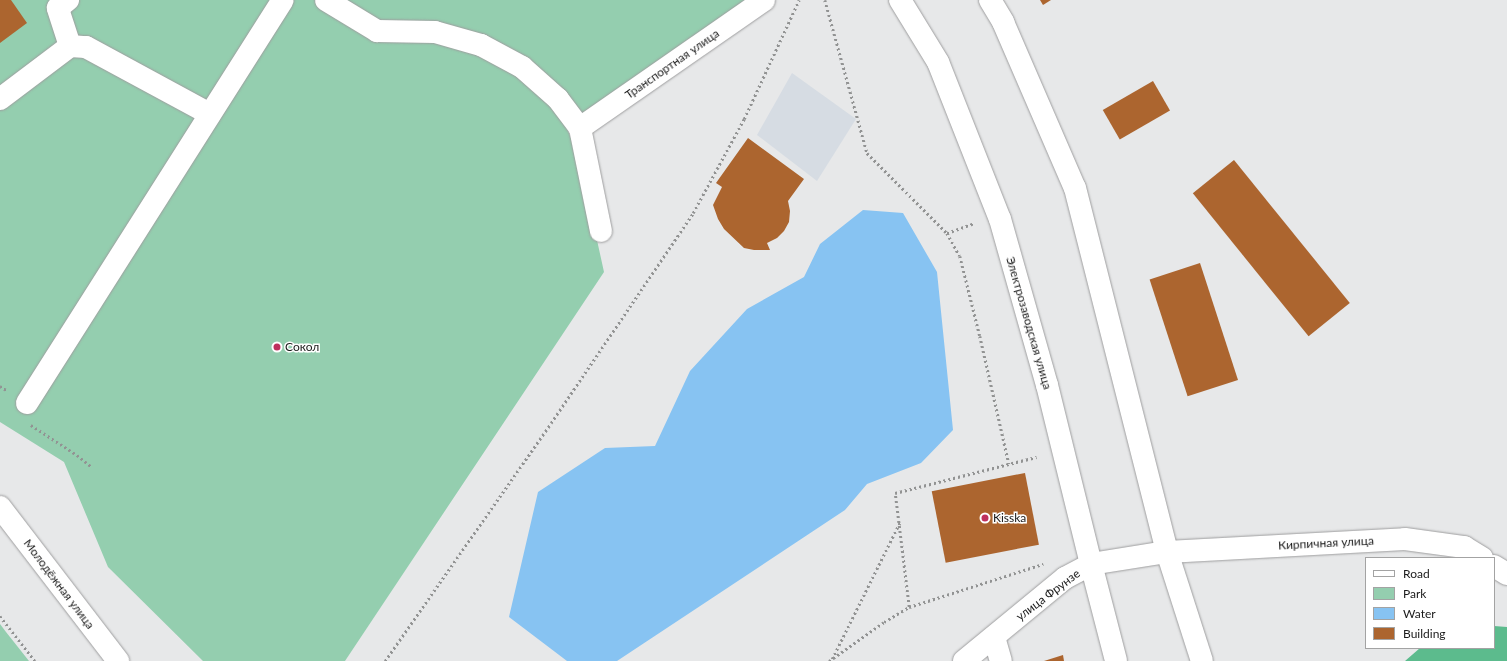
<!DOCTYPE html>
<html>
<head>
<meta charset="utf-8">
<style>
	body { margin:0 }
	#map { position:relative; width:1507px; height:661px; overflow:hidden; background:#e7e8e9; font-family:Lato,sans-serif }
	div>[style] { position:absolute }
	.built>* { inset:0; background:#d6dce3 }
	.green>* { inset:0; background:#94ceaf }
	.forest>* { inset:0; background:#5cbb8d }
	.water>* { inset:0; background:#87c3f2 }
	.building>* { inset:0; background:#ac652f; transform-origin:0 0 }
	.path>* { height:2.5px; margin-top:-1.25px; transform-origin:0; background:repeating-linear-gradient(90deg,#929393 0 2px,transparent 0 5px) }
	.roads { filter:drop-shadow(0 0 1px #9e9e9f) drop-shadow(0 0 1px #9e9e9f) }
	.minor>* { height:22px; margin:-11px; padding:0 11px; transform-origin:11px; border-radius:11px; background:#fff }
	.major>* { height:22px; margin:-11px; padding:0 11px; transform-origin:11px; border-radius:11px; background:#fff }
	.dots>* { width:11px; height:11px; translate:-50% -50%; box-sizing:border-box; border:2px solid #fff; border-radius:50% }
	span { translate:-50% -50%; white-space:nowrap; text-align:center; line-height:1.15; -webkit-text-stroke:3px #fff; paint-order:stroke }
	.street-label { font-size:12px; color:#1a1a1a }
	.poi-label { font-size:12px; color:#1a1a1a }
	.left { translate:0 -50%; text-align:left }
	.legend { position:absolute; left:1365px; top:557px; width:130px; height:92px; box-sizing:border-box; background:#fff; border:1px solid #a3a3a3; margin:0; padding:5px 7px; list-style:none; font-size:12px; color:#1a1a1a }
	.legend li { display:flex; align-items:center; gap:8px; height:20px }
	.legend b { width:20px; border:1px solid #a3a3a3 }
</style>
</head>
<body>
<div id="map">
	<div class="built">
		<i style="clip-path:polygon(792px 73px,856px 119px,817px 181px,757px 135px)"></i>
	</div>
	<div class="green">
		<i style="clip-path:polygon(0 0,745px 0,566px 126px,579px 158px,604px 272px,345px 661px,203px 661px,108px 567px,64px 462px,0 422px)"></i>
		<i style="clip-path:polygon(0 624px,6px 632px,29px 661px,0 661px)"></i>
	</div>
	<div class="forest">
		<i style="clip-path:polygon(1494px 626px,1507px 627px,1507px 661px,1405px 661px,1420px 648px,1494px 648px)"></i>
	</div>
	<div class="water">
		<i style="clip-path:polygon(863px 210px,903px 213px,937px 272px,953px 430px,921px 463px,867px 484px,845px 510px,617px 661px,567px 661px,509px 617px,538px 492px,605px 448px,655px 446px,690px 371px,747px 309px,804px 277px,820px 244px)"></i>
	</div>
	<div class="building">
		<i style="clip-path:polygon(0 0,11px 0,27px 23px,0 43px)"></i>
		<i style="clip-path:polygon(1040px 0,1051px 0,1043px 5px)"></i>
		<i style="left:1153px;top:81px;width:34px;height:58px;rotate:60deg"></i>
		<i style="clip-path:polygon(748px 138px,804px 179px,788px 201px,790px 211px,789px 222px,784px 231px,777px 238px,767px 243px,770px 250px,754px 250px,744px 248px,724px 229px,718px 219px,713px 205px,722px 187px,716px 183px)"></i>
		<i style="left:1234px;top:160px;width:184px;height:53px;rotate:51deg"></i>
		<i style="left:1200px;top:263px;width:123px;height:53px;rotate:72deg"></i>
		<i style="left:1025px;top:473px;width:73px;height:95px;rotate:79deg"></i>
		<i style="clip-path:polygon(1063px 655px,1064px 661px,1044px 661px)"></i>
	</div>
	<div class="path">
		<i style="left:825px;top:0;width:159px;rotate:74.6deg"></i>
		<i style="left:867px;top:153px;width:113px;rotate:45deg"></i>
		<i style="left:947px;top:233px;width:26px;rotate:61deg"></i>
		<i style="left:960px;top:256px;width:82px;rotate:76deg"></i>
		<i style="left:980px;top:336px;width:131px;rotate:77.2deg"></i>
		<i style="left:947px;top:233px;width:29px;rotate:-20deg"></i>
		<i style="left:0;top:386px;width:9px;rotate:32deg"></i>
		<i style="left:31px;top:425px;width:55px;rotate:33.1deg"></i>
		<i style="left:77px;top:455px;width:19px;rotate:39deg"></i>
		<i style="left:909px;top:607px;width:115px;rotate:-97deg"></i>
		<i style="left:895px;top:493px;width:146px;rotate:-14.3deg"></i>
		<i style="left:0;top:616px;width:57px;rotate:52.1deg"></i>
		<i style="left:832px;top:659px;width:153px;rotate:-63.6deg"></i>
		<i style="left:385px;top:661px;width:290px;rotate:-55.1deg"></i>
		<i style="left:551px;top:423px;width:254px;rotate:-55.9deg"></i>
		<i style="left:693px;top:213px;width:107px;rotate:-61.5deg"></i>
		<i style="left:744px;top:119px;width:131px;rotate:-65.2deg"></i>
		<i style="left:829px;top:661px;width:67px;rotate:-35.3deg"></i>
		<i style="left:884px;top:622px;width:29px;rotate:-31deg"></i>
		<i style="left:909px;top:607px;width:141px;rotate:-17.8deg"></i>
	</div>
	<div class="roads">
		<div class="minor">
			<i style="left:326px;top:0;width:60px;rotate:31.3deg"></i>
			<i style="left:377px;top:31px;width:58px;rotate:1deg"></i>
			<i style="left:435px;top:32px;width:48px;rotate:15.8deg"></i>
			<i style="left:481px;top:45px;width:47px;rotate:28.2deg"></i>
			<i style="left:522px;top:67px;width:48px;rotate:41.6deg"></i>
			<i style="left:558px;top:99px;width:36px;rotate:53deg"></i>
			<i style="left:580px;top:128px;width:105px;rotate:78.5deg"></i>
			<i style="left:900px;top:0;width:73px;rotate:58.5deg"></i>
			<i style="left:938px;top:62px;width:169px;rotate:68.5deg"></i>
			<i style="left:1000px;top:219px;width:173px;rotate:74.2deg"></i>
			<i style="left:1047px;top:385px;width:184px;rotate:76.2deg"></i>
			<i style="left:990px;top:0;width:26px;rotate:59deg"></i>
			<i style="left:1003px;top:22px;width:181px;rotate:66.6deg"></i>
			<i style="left:1075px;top:188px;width:375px;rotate:75.8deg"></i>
			<i style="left:1167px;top:552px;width:238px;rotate:-3.1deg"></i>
			<i style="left:1405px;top:539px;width:60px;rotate:7.7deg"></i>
			<i style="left:1464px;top:547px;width:21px;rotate:31deg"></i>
			<i style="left:70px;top:46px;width:16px;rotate:4deg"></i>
			<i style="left:86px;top:47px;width:141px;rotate:28.4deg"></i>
			<i style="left:0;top:99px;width:88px;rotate:-37.1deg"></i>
			<i style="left:70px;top:46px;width:40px;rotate:-108deg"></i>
			<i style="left:58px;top:8px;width:13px;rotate:-39deg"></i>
			<i style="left:580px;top:128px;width:224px;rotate:-34.8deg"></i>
			<i style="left:27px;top:403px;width:477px;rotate:-57.6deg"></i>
			<i style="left:1494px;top:566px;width:15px;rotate:32deg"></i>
			<i style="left:994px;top:637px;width:25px;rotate:74deg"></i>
		</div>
		<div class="major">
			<i style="left:0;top:507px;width:194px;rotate:52.5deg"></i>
			<i style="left:1091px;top:564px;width:100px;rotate:75.5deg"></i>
			<i style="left:964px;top:661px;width:131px;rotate:-39.4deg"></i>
			<i style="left:1065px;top:578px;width:30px;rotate:-28deg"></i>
			<i style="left:1091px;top:564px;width:77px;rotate:-9deg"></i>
			<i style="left:1167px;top:552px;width:114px;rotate:72.2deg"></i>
		</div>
	</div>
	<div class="dots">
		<i style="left:277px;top:347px;background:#be305d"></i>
		<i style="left:985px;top:518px;background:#be305d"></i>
	</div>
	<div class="street-label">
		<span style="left:672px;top:64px;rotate:-35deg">Транспортная улица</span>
		<span style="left:1029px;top:323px;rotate:74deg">Электрозаводская улица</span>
		<span style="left:1326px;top:543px;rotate:-3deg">Кирпичная улица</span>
		<span style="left:59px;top:584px;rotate:53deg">Молодёжная улица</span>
		<span style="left:1048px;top:595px;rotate:-37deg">улица Фрунзе</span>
	</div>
	<div class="poi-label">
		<span class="left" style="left:285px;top:347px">Сокол</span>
		<span class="left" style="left:993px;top:518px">Kisska</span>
	</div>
	<ul class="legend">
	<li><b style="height:5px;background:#fff"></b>Road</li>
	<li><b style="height:11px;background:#94ceaf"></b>Park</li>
	<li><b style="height:11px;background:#87c3f2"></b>Water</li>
	<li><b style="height:11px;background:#ac652f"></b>Building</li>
	</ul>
</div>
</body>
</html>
